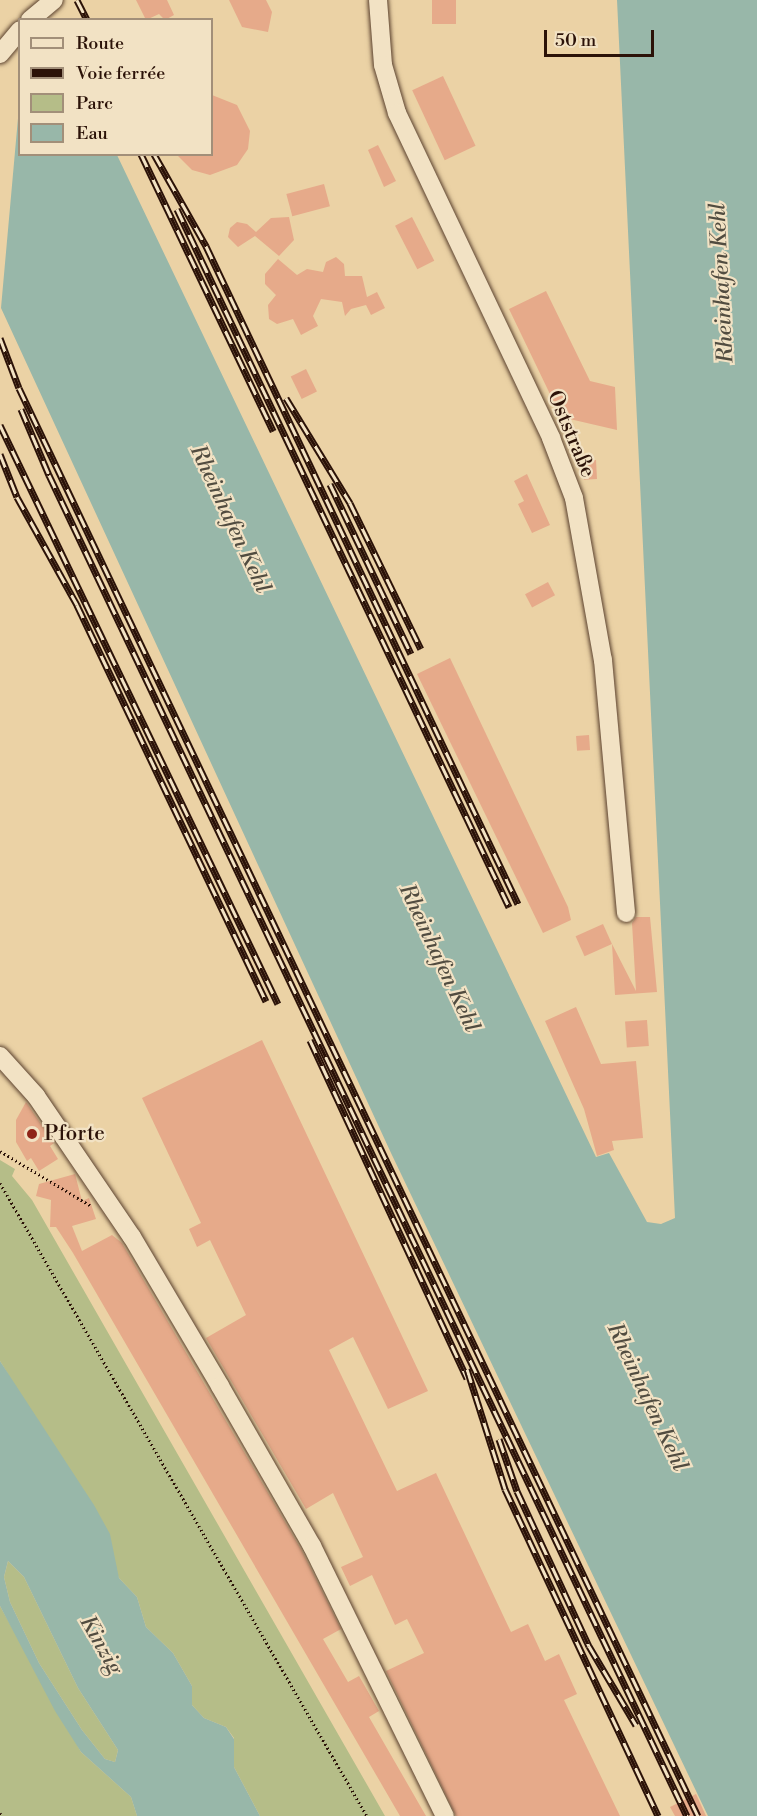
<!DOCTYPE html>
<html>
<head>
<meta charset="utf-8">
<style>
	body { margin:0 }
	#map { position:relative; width:757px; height:1816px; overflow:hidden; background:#ebd2a5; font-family:"Libre Bodoni",serif }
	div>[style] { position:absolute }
	.green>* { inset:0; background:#b5bd88 }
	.water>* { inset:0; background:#98b7a9 }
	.building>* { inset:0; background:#e6aa8a; transform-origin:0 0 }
	.path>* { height:3px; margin-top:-1.5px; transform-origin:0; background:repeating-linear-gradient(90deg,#2b1208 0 1.5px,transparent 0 4.5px) }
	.roads { filter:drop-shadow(0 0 2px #5b422f) drop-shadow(0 0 2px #5b422f) }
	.minor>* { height:18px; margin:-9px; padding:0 9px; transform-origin:9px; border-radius:9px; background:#f2e2c4 }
	.rail>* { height:7px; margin-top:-3.5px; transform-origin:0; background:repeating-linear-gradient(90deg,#f2e2c4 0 14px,#2b1208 0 28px); box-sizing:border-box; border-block:2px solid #2b1208 }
	.dots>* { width:16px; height:16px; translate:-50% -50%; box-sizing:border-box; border:3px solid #f2e2c4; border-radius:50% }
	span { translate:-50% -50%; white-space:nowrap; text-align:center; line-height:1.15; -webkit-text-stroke:4.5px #f2e2c4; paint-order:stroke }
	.street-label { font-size:21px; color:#2b1208 }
	.poi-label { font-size:21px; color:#2b1208 }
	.left { translate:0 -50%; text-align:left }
	.water-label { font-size:22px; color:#514c40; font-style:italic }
	.legend { position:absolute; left:18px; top:18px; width:195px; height:138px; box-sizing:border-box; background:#f2e2c4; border:2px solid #a28f79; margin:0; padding:8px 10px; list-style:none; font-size:18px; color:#2b1208 }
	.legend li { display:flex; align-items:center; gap:12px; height:30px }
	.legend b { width:30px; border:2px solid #a28f79 }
	.scale { position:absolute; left:544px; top:30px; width:110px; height:27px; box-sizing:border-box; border:3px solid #2b1208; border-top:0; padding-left:8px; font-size:18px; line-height:21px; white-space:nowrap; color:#2b1208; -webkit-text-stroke:4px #f2e2c4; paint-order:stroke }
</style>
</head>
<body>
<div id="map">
	<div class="green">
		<i style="clip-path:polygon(0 1160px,15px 1169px,12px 1176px,32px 1200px,385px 1816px,260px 1816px,234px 1767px,234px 1738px,226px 1727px,204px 1718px,192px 1705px,192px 1686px,173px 1653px,146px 1627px,137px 1597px,119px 1578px,39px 1425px,0 1361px)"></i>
		<i style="clip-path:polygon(8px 1561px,24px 1577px,78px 1688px,118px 1750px,115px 1762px,105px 1759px,82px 1730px,39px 1663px,10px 1602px,4px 1577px)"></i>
		<i style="clip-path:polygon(0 1606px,81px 1752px,131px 1797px,137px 1816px,0 1816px)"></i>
	</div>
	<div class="water">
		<i style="clip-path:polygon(617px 0,757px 0,757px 1816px,708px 1816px,391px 1153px,1px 308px,19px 107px,20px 154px,117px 155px,596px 1157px,609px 1153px,647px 1222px,661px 1224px,675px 1218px)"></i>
		<i style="clip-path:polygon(evenodd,0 1361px,94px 1505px,110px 1534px,119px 1578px,137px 1597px,146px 1627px,173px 1653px,192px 1686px,192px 1705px,204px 1718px,226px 1727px,234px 1739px,234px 1767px,260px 1816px,137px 1816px,131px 1797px,81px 1752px,55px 1711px,0 1606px,0 1361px,8px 1561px,24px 1577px,78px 1688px,118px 1750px,115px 1762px,105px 1759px,82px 1730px,39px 1663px,10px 1602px,4px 1577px,8px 1561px)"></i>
	</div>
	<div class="building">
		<i style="clip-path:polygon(136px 0,167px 0,174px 15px,165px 20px,159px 14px,146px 20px)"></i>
		<i style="clip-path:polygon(229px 0,266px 0,272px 12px,268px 32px,242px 27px)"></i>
		<i style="left:432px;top:0;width:24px;height:24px"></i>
		<i style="left:443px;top:76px;width:77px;height:34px;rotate:65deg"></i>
		<i style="clip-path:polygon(212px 95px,237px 105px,250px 131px,248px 149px,237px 165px,210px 175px,192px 170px,176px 154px,212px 154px)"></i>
		<i style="clip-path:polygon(378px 145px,396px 181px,384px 187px,368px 150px)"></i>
		<i style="left:324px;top:184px;width:23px;height:39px;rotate:75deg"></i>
		<i style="clip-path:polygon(289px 217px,294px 240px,279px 256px,255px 236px,238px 247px,228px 237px,230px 228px,237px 222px,247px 224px,256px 232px,271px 218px)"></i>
		<i style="left:412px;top:217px;width:49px;height:19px;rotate:63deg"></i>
		<i style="clip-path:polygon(336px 257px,344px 264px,345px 276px,362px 276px,367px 297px,377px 292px,385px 308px,371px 315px,366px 305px,351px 309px,345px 316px,342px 302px,321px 299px,313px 316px,318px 326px,301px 335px,293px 319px,277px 324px,269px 319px,268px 305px,276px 295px,265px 284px,265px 274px,278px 259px,297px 275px,307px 269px,323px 272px,326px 262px)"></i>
		<i style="clip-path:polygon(546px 291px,590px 381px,615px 387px,617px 430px,561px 417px,509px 309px)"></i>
		<i style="left:306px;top:369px;width:25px;height:17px;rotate:64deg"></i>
		<i style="left:596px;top:460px;width:19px;height:13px;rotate:87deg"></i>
		<i style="clip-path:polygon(527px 474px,550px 525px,532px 533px,518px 504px,524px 501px,514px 481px)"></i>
		<i style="left:548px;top:582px;width:15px;height:26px;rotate:62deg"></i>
		<i style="clip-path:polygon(450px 658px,568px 907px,571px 920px,543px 933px,417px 674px)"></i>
		<i style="left:589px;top:735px;width:15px;height:13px;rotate:86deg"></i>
		<i style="clip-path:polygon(636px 917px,650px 917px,657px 992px,615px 995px,612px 944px,636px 991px,632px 923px)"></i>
		<i style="left:603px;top:924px;width:22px;height:30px;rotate:66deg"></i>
		<i style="clip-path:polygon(576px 1007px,601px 1064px,636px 1061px,643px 1138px,612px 1141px,614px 1150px,597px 1156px,584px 1109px,545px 1021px)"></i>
		<i style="left:647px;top:1020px;width:26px;height:22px;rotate:86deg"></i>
		<i style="clip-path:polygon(262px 1040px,428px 1391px,388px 1409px,353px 1337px,329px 1350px,397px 1491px,436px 1473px,511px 1632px,528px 1624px,545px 1661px,559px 1654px,577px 1694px,564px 1700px,620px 1816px,456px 1816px,386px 1671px,424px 1653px,407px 1619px,395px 1625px,372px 1575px,350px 1586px,341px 1567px,363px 1557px,333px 1493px,306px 1509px,206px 1338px,246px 1315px,210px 1240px,197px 1247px,189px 1229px,201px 1223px,142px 1098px)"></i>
		<i style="clip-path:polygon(26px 1102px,54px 1143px,50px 1146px,58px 1159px,39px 1171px,31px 1158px,27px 1161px,16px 1142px,16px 1120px)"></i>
		<i style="clip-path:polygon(75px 1174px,82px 1201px,89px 1198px,96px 1219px,72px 1226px,82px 1251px,112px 1235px,122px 1243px,302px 1551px,341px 1629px,323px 1639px,348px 1682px,359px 1676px,379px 1711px,369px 1717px,426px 1816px,400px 1816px,73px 1253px,56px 1227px,50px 1227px,51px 1200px,36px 1196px,39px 1184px)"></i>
		<i style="clip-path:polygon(696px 1794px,706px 1816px,675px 1816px,670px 1807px)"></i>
	</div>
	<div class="path">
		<i style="left:0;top:1151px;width:106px;rotate:31.1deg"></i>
		<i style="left:0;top:1183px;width:732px;rotate:59.9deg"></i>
		<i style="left:0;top:1813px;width:4px;rotate:56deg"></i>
	</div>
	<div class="roads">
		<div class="minor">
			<i style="left:378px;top:0;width:65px;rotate:85.6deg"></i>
			<i style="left:383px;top:65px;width:50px;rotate:73.7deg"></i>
			<i style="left:397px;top:113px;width:360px;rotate:64.6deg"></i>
			<i style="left:551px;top:438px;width:64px;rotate:69deg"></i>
			<i style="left:574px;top:498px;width:165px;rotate:79.9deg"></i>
			<i style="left:603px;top:660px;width:254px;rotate:84.8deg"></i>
			<i style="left:30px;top:20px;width:31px;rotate:-40deg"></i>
			<i style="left:0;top:54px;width:31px;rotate:-50deg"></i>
			<i style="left:0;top:1056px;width:54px;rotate:48deg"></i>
			<i style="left:36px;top:1096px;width:171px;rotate:55.8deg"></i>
			<i style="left:132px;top:1237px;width:173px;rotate:59.4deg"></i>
			<i style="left:220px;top:1386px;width:185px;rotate:60.1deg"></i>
			<i style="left:312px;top:1546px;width:301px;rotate:63.8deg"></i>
		</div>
	</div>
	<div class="rail">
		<i style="left:77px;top:0;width:22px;rotate:63deg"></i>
		<i style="left:141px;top:154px;width:307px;rotate:64.5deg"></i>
		<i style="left:154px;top:154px;width:106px;rotate:60.5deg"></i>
		<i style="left:206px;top:246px;width:728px;rotate:64.63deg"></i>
		<i style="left:177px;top:209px;width:773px;rotate:64.56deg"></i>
		<i style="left:0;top:338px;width:53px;rotate:69.2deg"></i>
		<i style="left:19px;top:388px;width:1581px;rotate:64.57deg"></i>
		<i style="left:286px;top:398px;width:123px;rotate:58.6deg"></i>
		<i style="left:350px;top:503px;width:162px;rotate:64.1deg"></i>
		<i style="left:21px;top:409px;width:72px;rotate:67deg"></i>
		<i style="left:49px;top:475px;width:1485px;rotate:64.56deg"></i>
		<i style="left:0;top:425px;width:642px;rotate:64.35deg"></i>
		<i style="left:0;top:454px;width:46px;rotate:68.4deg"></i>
		<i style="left:17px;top:497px;width:124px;rotate:60.9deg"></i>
		<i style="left:77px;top:605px;width:439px;rotate:64.5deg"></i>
		<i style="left:330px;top:484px;width:188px;rotate:64.5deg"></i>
		<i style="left:310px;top:1040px;width:373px;rotate:65.1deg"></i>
		<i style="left:467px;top:1369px;width:126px;rotate:72.4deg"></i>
		<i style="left:505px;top:1489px;width:361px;rotate:64.9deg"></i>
		<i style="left:499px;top:1439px;width:55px;rotate:70.9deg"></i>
		<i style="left:517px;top:1491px;width:171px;rotate:65.1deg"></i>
		<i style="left:589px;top:1646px;width:92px;rotate:59.3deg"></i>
	</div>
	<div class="dots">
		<i style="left:32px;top:1134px;background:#8f2418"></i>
	</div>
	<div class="street-label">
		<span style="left:571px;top:434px;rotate:67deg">Oststraße</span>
	</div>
	<div class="poi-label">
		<span class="left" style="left:44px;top:1134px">Pforte</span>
	</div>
	<div class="water-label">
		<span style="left:722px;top:283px;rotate:-93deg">Rheinhafen Kehl</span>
		<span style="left:230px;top:519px;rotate:65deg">Rheinhafen Kehl</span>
		<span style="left:439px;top:958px;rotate:65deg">Rheinhafen Kehl</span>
		<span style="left:647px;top:1397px;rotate:65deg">Rheinhafen Kehl</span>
		<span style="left:101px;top:1645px;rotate:60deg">Kinzig</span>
	</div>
	<ul class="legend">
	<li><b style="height:8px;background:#f2e2c4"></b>Route</li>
	<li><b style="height:8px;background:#2b1208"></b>Voie ferrée</li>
	<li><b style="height:16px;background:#b5bd88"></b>Parc</li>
	<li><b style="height:16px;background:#98b7a9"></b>Eau</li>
	</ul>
	<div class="scale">50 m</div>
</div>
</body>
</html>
